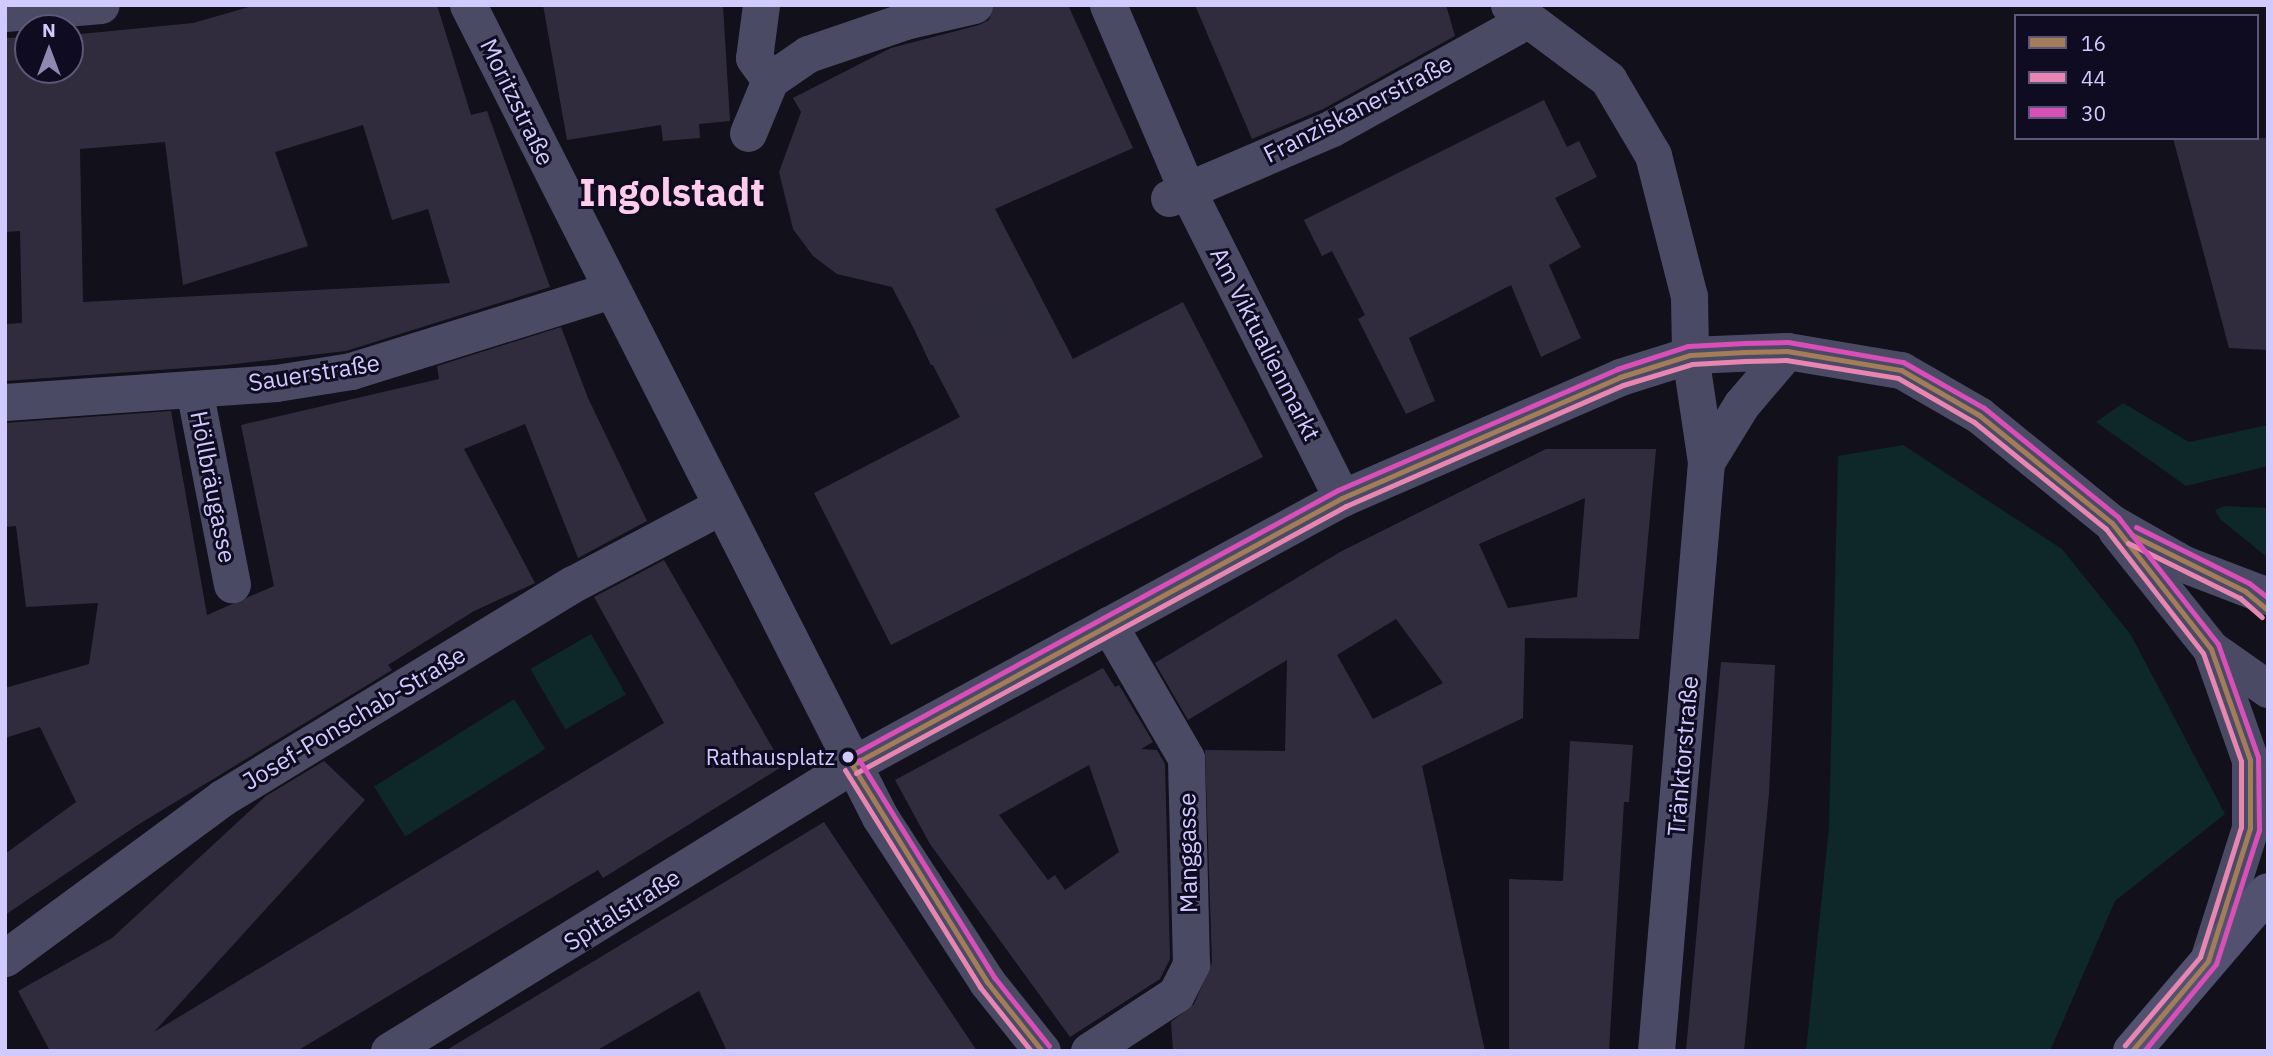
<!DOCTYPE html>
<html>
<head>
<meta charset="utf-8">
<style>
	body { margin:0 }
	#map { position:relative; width:2273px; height:1056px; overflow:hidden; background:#12101b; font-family:"IBM Plex Sans",sans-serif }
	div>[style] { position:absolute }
	.green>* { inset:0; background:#0e2728; transform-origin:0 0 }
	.building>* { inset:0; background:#302c3e }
	.street-tunnel>* { height:37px; margin-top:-18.5px; transform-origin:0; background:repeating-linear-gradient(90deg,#2f2c3d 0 37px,transparent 0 55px) }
	.street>* { height:37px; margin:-18.5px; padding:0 18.5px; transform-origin:18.5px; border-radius:18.5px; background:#4b4a65 }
	.secondary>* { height:38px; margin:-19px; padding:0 19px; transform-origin:19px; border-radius:19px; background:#52516f }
	.bus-1>* { height:5px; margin:-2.5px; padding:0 2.5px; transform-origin:2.5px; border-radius:2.5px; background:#a37d5a }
	.bus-2>* { height:5px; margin:-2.5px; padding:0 2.5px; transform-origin:2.5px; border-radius:2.5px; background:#e787b1 }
	.bus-3>* { height:5px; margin:-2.5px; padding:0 2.5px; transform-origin:2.5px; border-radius:2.5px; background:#d84fb8 }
	.dots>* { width:19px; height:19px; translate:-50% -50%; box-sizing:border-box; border:4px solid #0f0b20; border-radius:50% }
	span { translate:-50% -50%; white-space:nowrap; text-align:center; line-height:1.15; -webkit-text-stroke:6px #0f0b20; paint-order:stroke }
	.bus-label { font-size:22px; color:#d1caff }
	.right { translate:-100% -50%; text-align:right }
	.street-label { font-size:24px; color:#d1caff }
	.town-label { font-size:38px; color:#ffcceb; font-weight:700 }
	.frame { position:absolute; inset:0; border:7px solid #d1caff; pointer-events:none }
	.legend { position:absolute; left:2014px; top:14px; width:245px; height:126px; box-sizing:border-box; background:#0f0b20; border:2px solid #5d5779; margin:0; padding:9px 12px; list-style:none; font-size:21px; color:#d1caff }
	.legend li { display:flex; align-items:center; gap:14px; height:35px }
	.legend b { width:35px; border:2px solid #5d5779 }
	.north { position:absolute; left:14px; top:14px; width:70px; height:70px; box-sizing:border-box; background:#0f0b20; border:2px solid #5d5779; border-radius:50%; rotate:0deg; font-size:19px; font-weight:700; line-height:28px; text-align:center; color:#d1caff }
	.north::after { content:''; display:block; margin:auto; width:24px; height:32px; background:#8e89af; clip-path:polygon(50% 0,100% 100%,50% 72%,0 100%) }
</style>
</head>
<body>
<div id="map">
	<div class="green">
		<i style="clip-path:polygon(2123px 403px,2189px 442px,2268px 425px,2268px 466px,2186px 486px,2096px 422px)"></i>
		<i style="clip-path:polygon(1903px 445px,2062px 549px,2131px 635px,2225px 814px,2115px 901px,2050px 1051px,1806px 1051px,1829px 827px,1838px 456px)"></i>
		<i style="clip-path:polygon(2225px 506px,2268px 508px,2268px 558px,2220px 519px,2215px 510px)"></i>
		<i style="left:591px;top:634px;width:70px;height:70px;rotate:60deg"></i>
		<i style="left:514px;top:699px;width:59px;height:165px;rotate:58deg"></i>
	</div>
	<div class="building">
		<i style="clip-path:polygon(evenodd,256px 5px,437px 5px,471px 115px,487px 111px,550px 287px,346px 351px,227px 365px,5px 381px,5px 324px,22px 323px,20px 231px,5px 232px,5px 38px,28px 37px,28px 70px,70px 70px,70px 35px,193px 23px,256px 5px,363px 125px,392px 220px,428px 209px,450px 283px,83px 302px,80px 149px,165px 142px,183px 285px,308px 246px,275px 152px,363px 125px)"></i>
		<i style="clip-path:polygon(543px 5px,723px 5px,730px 121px,699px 124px,700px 138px,663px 141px,661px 125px,567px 140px)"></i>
		<i style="clip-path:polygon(994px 5px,1068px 5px,1133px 148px,995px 209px,1073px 359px,1183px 302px,1263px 457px,891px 645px,814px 493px,960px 417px,892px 287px,837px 274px,813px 256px,793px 229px,779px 172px,801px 112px,793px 98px,891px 48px,979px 25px,989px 20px)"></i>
		<i style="clip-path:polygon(1195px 5px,1446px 5px,1455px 36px,1323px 109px,1252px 139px)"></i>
		<i style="clip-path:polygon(1544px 100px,1567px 147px,1579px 141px,1597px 177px,1555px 198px,1581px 247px,1549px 265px,1581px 338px,1541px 357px,1511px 285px,1409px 338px,1435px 401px,1406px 414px,1358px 319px,1365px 315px,1332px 251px,1322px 256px,1304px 220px)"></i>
		<i style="clip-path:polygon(2173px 138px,2268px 138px,2268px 350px,2229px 348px)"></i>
		<i style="clip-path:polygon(561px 327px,588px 398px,647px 521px,578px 558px,525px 424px,464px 449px,535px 583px,474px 611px,388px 665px,392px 670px,136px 826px,5px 915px,5px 854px,76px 802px,40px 727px,5px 738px,5px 688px,89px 664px,98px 603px,26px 607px,16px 526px,5px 527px,5px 423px,171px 411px,207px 615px,274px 586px,241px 425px,439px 379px,437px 366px)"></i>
		<i style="clip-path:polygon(evenodd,1546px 449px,1656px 449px,1639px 639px,1525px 638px,1523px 718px,1422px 766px,1485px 1051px,1173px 1051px,1171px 1022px,1194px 1004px,1212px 963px,1205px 750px,1285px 751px,1287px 660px,1188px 720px,1155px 663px,1340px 552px,1546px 449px,1585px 498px,1577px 597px,1508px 608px,1479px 544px,1585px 498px,1546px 449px,1396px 619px,1443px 683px,1373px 719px,1337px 655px,1396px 619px)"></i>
		<i style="clip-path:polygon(664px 560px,783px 766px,603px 878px,598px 870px,297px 1051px,50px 1051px,18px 991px,112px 938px,266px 796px,324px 761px,365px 800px,154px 1032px,664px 723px,594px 597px)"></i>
		<i style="clip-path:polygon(1721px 662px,1775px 665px,1769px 793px,1744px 1051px,1686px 1051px)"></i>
		<i style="clip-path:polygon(evenodd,1103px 668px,1115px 687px,1119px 685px,1153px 742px,1141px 749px,1157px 750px,1165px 764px,1170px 959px,1160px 979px,1070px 1037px,930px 844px,895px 780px,1103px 668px,1089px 765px,1119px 852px,1065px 890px,1055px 875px,1048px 880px,999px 815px,1089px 765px)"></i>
		<i style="clip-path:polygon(1570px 741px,1633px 745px,1629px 802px,1624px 802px,1609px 1051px,1509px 1051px,1509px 879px,1563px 881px)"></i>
		<i style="clip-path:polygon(824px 822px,977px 1051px,727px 1051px,699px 991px,596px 1051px,445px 1051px)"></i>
	</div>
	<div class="street-tunnel">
		<i style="left:923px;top:348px;width:128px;rotate:-25deg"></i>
	</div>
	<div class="street">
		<i style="left:468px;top:5px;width:911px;rotate:63.1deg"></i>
		<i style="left:880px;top:817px;width:197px;rotate:57deg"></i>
		<i style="left:987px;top:982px;width:88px;rotate:51.4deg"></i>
		<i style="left:761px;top:5px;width:53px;rotate:97.5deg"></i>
		<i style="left:754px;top:58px;width:27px;rotate:54deg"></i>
		<i style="left:1108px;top:5px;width:201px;rotate:66.9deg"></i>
		<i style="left:1187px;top:190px;width:345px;rotate:63.3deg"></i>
		<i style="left:1509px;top:5px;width:124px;rotate:36.8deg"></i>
		<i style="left:1608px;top:79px;width:88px;rotate:59.4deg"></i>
		<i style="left:1653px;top:155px;width:146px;rotate:75.7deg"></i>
		<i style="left:1689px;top:296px;width:59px;rotate:89deg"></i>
		<i style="left:1690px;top:355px;width:108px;rotate:81.5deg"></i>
		<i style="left:1706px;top:462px;width:591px;rotate:94.85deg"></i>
		<i style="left:5px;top:13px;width:96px;rotate:-4.8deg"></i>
		<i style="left:770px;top:80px;width:46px;rotate:-34.4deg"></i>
		<i style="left:808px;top:54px;width:102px;rotate:-18.8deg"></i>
		<i style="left:905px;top:21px;width:71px;rotate:-13.1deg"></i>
		<i style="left:748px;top:133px;width:57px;rotate:-67.5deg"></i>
		<i style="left:1169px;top:198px;width:177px;rotate:-23.2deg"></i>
		<i style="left:1332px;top:128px;width:221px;rotate:-29deg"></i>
		<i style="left:194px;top:389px;width:199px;rotate:79deg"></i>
		<i style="left:5px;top:402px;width:272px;rotate:-4deg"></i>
		<i style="left:276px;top:383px;width:76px;rotate:-9.1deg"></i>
		<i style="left:351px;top:371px;width:272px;rotate:-17.3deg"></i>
		<i style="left:1706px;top:462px;width:67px;rotate:-58.4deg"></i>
		<i style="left:1741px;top:405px;width:71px;rotate:-49.6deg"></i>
		<i style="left:2116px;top:530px;width:152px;rotate:51.4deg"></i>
		<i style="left:2211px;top:649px;width:70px;rotate:35.1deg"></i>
		<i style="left:2209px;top:957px;width:135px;rotate:-72.4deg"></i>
		<i style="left:2250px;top:828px;width:68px;rotate:-90deg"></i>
		<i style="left:2250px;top:760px;width:118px;rotate:-109.4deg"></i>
		<i style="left:5px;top:958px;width:270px;rotate:-36.4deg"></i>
		<i style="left:222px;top:798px;width:411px;rotate:-31.4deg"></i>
		<i style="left:573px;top:584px;width:167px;rotate:-27.8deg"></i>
		<i style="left:389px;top:1051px;width:544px;rotate:-31.7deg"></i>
		<i style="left:852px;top:765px;width:558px;rotate:-28.59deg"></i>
		<i style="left:1342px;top:498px;width:303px;rotate:-23.5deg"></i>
		<i style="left:1620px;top:377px;width:73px;rotate:-17.4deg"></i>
		<i style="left:1690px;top:355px;width:97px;rotate:-2.4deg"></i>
		<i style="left:1787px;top:351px;width:116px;rotate:9.5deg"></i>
		<i style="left:1901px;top:370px;width:90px;rotate:30deg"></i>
		<i style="left:1979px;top:415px;width:171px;rotate:39.1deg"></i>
		<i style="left:2112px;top:523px;width:83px;rotate:29.7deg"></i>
		<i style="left:2184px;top:564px;width:90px;rotate:20.9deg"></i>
		<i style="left:1089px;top:1051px;width:104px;rotate:-33.2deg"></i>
		<i style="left:1176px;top:994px;width:34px;rotate:-63deg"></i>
		<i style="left:1191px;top:964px;width:206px;rotate:-91.4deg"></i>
		<i style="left:1186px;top:758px;width:154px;rotate:-120.1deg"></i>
	</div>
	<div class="secondary">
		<i style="left:2132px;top:1051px;width:209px;rotate:-49.5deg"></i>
	</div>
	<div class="bus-1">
		<i style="left:2132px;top:535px;width:126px;rotate:26.4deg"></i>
		<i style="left:2245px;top:591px;width:30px;rotate:40deg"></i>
		<i style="left:852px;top:765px;width:558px;rotate:-28.59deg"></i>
		<i style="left:1342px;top:498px;width:303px;rotate:-23.5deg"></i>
		<i style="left:1620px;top:377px;width:73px;rotate:-17.4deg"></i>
		<i style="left:1690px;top:355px;width:55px;rotate:-3.1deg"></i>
		<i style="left:1745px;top:352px;width:42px;rotate:-1.4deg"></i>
		<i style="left:1787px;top:351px;width:116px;rotate:9.5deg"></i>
		<i style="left:1901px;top:370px;width:90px;rotate:30deg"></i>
		<i style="left:1979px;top:415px;width:171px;rotate:39.1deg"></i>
		<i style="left:2112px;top:523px;width:160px;rotate:51.8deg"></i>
		<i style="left:2211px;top:649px;width:118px;rotate:70.6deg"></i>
		<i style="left:2250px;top:760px;width:68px;rotate:90deg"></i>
		<i style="left:2250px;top:828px;width:139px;rotate:107.5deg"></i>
		<i style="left:2208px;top:961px;width:118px;rotate:130.2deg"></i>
		<i style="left:852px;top:765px;width:256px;rotate:58.1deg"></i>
		<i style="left:987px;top:982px;width:88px;rotate:51.4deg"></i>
	</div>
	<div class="bus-2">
		<i style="left:2128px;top:543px;width:125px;rotate:26.2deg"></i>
		<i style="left:2240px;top:598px;width:29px;rotate:41deg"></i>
		<i style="left:845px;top:770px;width:256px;rotate:58.1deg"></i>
		<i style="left:980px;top:987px;width:82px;rotate:51.4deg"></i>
		<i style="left:856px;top:773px;width:558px;rotate:-28.59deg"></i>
		<i style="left:1346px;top:506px;width:302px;rotate:-23.6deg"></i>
		<i style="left:1623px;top:385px;width:72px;rotate:-16.9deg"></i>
		<i style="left:1692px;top:364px;width:53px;rotate:-3.2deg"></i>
		<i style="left:1745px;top:361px;width:41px;rotate:-1.4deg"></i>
		<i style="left:1786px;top:360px;width:113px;rotate:9.1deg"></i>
		<i style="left:1898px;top:378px;width:88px;rotate:30.1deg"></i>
		<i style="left:1974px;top:422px;width:170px;rotate:39deg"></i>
		<i style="left:2106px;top:529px;width:157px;rotate:52deg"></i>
		<i style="left:2203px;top:653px;width:114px;rotate:70.6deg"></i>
		<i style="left:2241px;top:761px;width:66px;rotate:90deg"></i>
		<i style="left:2241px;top:827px;width:136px;rotate:107.5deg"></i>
		<i style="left:2200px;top:957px;width:116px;rotate:130.4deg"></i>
	</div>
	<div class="bus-3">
		<i style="left:2136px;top:527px;width:126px;rotate:26.4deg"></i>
		<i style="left:2249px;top:583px;width:24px;rotate:38deg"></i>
		<i style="left:848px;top:757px;width:558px;rotate:-28.59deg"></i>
		<i style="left:1338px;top:490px;width:304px;rotate:-23.4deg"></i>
		<i style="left:1617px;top:369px;width:75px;rotate:-17.9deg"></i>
		<i style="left:1688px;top:346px;width:57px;rotate:-3deg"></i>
		<i style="left:1745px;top:343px;width:43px;rotate:-1.3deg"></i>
		<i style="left:1788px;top:342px;width:117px;rotate:9.9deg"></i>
		<i style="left:1903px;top:362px;width:93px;rotate:29.6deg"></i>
		<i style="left:1984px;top:408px;width:173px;rotate:39.1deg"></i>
		<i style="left:2118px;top:517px;width:162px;rotate:51.8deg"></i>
		<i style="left:2218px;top:644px;width:120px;rotate:70.5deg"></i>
		<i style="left:2258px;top:757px;width:73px;rotate:89.2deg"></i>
		<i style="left:2259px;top:830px;width:141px;rotate:107.8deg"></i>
		<i style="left:2216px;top:964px;width:113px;rotate:129.6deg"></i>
		<i style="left:859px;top:760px;width:256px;rotate:58.1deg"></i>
		<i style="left:994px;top:977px;width:88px;rotate:51.4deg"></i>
	</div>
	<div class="dots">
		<i style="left:848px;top:757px;background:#d1caff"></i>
	</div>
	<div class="bus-label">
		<span class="right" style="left:835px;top:757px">Rathausplatz</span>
	</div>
	<div class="street-label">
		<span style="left:517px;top:102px;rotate:64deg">Moritzstraße</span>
		<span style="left:1358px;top:109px;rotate:-27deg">Franziskanerstraße</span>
		<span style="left:1265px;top:344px;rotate:63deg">Am Viktualienmarkt</span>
		<span style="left:314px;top:373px;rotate:-9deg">Sauerstraße</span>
		<span style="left:213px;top:487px;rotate:79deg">Höllbräugasse</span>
		<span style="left:354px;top:718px;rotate:-31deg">Josef-Ponschab-Straße</span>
		<span style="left:1683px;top:756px;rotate:-85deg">Tränktorstraße</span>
		<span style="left:1188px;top:853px;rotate:-91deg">Manggasse</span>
		<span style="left:622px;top:910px;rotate:-32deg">Spitalstraße</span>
	</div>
	<div class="town-label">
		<span style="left:672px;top:192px">Ingolstadt</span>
	</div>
	<div class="frame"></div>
	<ul class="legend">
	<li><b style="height:9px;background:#a37d5a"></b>16</li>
	<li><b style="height:9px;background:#e787b1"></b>44</li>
	<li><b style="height:9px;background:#d84fb8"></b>30</li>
	</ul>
	<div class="north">N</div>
</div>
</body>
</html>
